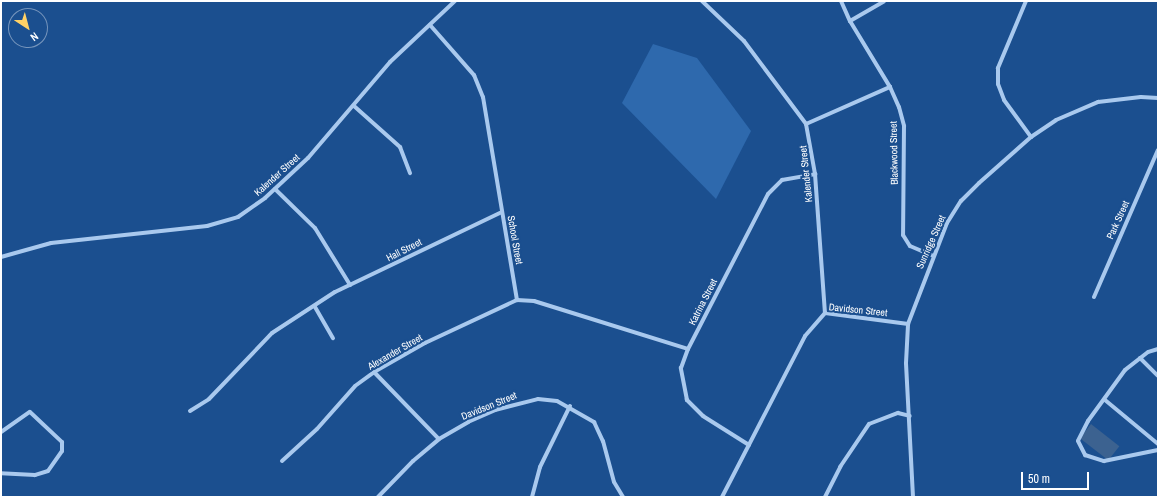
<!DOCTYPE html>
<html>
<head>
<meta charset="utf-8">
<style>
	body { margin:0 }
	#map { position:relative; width:1159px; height:498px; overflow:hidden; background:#1b4f8f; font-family:"Archivo Narrow",sans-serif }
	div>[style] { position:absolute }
	.green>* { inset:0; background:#2e69ad }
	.water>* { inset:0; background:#3c6290; transform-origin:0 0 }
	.street>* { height:4px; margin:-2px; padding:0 2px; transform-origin:2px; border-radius:2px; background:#a9c9ee }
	span { translate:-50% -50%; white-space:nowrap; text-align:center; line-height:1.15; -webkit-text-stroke:4px #1b4f8f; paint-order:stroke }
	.street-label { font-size:10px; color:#fff }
	.frame { position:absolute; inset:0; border:2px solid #fff; pointer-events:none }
	.north { position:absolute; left:8px; top:8px; width:40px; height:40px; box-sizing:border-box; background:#1b4f8f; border:1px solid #7695bc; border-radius:50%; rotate:144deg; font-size:11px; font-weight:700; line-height:16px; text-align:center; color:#fff }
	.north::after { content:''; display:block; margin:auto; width:14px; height:18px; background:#ffd166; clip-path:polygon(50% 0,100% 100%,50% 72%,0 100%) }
	.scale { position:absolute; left:1021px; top:472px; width:68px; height:18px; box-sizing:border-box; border:2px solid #fff; border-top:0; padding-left:5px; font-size:12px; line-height:14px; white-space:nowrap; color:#fff; -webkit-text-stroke:3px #1b4f8f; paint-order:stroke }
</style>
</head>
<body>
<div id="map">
	<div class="green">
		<i style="clip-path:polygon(653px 44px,697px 58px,751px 131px,716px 199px,622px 103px)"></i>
	</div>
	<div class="water">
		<i style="left:1091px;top:424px;width:36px;height:18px;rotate:38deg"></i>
	</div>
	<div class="street">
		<i style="left:702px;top:1px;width:58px;rotate:43.6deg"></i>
		<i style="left:744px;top:41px;width:104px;rotate:53.2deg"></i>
		<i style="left:806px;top:124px;width:51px;rotate:79.8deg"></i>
		<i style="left:815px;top:174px;width:139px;rotate:85.9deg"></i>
		<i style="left:841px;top:1px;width:22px;rotate:66deg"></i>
		<i style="left:850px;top:21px;width:77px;rotate:58.8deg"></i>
		<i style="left:890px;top:87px;width:22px;rotate:66deg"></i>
		<i style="left:899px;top:107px;width:20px;rotate:75deg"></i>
		<i style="left:904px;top:126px;width:109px;rotate:90.5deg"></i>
		<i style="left:903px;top:235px;width:13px;rotate:58deg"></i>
		<i style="left:910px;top:246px;width:25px;rotate:23deg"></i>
		<i style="left:1026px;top:1px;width:73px;rotate:112.7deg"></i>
		<i style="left:998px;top:68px;width:16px;rotate:90deg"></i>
		<i style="left:998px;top:84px;width:17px;rotate:69deg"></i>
		<i style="left:1004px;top:100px;width:46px;rotate:53.9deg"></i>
		<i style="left:850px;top:21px;width:39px;rotate:-30deg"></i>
		<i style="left:430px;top:25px;width:67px;rotate:48.7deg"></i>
		<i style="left:474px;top:75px;width:24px;rotate:68deg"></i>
		<i style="left:483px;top:97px;width:206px;rotate:80.5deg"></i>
		<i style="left:354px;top:106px;width:62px;rotate:41.7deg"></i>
		<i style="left:400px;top:147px;width:28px;rotate:69deg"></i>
		<i style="left:806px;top:124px;width:92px;rotate:-23.8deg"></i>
		<i style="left:275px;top:189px;width:56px;rotate:44.3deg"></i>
		<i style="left:315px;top:228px;width:67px;rotate:58.4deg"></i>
		<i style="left:1px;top:257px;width:52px;rotate:-15.6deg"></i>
		<i style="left:51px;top:243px;width:157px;rotate:-6.2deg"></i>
		<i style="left:207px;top:226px;width:32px;rotate:-16deg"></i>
		<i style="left:238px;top:217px;width:33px;rotate:-35deg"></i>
		<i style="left:265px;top:198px;width:59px;rotate:-42.9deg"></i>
		<i style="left:308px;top:158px;width:126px;rotate:-49.5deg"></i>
		<i style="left:390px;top:62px;width:89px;rotate:-43.2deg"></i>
		<i style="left:1094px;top:297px;width:160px;rotate:-66.5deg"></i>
		<i style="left:315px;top:307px;width:36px;rotate:60deg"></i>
		<i style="left:825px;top:313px;width:84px;rotate:7.5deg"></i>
		<i style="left:1158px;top:349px;width:10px;rotate:163deg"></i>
		<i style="left:1148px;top:352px;width:29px;rotate:142deg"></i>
		<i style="left:1125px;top:370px;width:63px;rotate:126deg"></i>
		<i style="left:1088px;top:421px;width:22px;rotate:117deg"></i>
		<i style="left:1078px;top:441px;width:16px;rotate:63deg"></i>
		<i style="left:1085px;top:455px;width:20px;rotate:18deg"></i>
		<i style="left:1104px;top:461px;width:55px;rotate:-11.5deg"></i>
		<i style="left:1140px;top:358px;width:25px;rotate:45deg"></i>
		<i style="left:374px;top:372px;width:93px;rotate:45.9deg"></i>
		<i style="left:1105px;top:400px;width:69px;rotate:39.7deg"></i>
		<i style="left:190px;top:411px;width:22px;rotate:-32deg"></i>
		<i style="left:209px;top:399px;width:91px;rotate:-46.3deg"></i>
		<i style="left:272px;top:333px;width:75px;rotate:-33.1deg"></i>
		<i style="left:335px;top:292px;width:185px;rotate:-25.6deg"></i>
		<i style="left:1px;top:432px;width:35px;rotate:-35deg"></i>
		<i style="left:30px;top:412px;width:44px;rotate:43.2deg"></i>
		<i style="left:62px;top:442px;width:9px;rotate:90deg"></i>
		<i style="left:62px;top:451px;width:24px;rotate:125deg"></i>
		<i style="left:48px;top:471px;width:14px;rotate:163deg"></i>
		<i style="left:35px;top:475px;width:34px;rotate:-177deg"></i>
		<i style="left:749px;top:445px;width:54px;rotate:-147.8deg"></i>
		<i style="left:703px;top:416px;width:23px;rotate:-135deg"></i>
		<i style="left:687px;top:400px;width:33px;rotate:-101deg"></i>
		<i style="left:681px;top:368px;width:20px;rotate:-70deg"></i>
		<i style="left:688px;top:349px;width:174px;rotate:-62.7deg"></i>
		<i style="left:768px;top:194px;width:20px;rotate:-45deg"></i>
		<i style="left:782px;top:180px;width:34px;rotate:-10deg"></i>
		<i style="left:282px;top:461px;width:47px;rotate:-42.4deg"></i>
		<i style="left:317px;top:429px;width:57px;rotate:-48.5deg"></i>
		<i style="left:355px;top:386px;width:24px;rotate:-36deg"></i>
		<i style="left:374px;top:372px;width:59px;rotate:-29.6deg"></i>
		<i style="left:425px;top:343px;width:102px;rotate:-25.1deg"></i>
		<i style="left:517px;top:300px;width:17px;rotate:3deg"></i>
		<i style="left:534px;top:301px;width:161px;rotate:17.3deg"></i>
		<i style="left:378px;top:497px;width:50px;rotate:-45.8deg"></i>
		<i style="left:413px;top:461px;width:34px;rotate:-40deg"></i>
		<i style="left:439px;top:439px;width:34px;rotate:-30deg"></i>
		<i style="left:468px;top:422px;width:30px;rotate:-24deg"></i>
		<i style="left:495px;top:410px;width:44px;rotate:-14.3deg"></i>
		<i style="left:538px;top:399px;width:19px;rotate:6deg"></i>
		<i style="left:557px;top:401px;width:43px;rotate:29.6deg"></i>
		<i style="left:594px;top:422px;width:21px;rotate:65deg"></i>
		<i style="left:603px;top:441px;width:42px;rotate:75deg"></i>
		<i style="left:614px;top:482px;width:17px;rotate:59deg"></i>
		<i style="left:532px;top:497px;width:31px;rotate:-75deg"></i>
		<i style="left:540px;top:467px;width:68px;rotate:-63.8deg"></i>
		<i style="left:722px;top:497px;width:181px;rotate:-62.7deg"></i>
		<i style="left:805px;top:336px;width:30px;rotate:-49deg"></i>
		<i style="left:825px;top:497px;width:34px;rotate:-63deg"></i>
		<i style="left:840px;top:467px;width:52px;rotate:-56deg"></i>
		<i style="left:869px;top:424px;width:31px;rotate:-21deg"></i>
		<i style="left:898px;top:413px;width:12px;rotate:14deg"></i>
		<i style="left:913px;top:497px;width:134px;rotate:-93deg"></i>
		<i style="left:906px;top:363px;width:39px;rotate:-87deg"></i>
		<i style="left:908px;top:324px;width:108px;rotate:-68.9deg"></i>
		<i style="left:947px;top:223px;width:26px;rotate:-58deg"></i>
		<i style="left:961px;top:201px;width:25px;rotate:-45deg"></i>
		<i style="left:979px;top:183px;width:69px;rotate:-41.5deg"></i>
		<i style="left:1031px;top:137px;width:30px;rotate:-34deg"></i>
		<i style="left:1056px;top:120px;width:46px;rotate:-23.2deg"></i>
		<i style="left:1098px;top:102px;width:43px;rotate:-6.6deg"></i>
		<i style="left:1141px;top:97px;width:17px;rotate:3deg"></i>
	</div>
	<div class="street-label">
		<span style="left:894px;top:153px;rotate:-91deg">Blackwood Street</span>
		<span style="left:806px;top:174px;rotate:-96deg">Kalender Street</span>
		<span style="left:277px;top:175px;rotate:-42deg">Kalender Street</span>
		<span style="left:1118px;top:220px;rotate:-66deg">Park Street</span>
		<span style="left:515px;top:240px;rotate:80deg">School Street</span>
		<span style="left:931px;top:242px;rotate:-66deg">Sunridge Street</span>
		<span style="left:404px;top:250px;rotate:-27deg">Hall Street</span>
		<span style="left:703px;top:302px;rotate:-63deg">Katrina Street</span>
		<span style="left:858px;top:310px;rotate:6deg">Davidson Street</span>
		<span style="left:395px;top:352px;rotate:-30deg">Alexander Street</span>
		<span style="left:489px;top:406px;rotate:-22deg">Davidson Street</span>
	</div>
	<div class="frame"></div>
	<div class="north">N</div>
	<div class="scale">50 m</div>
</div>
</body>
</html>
